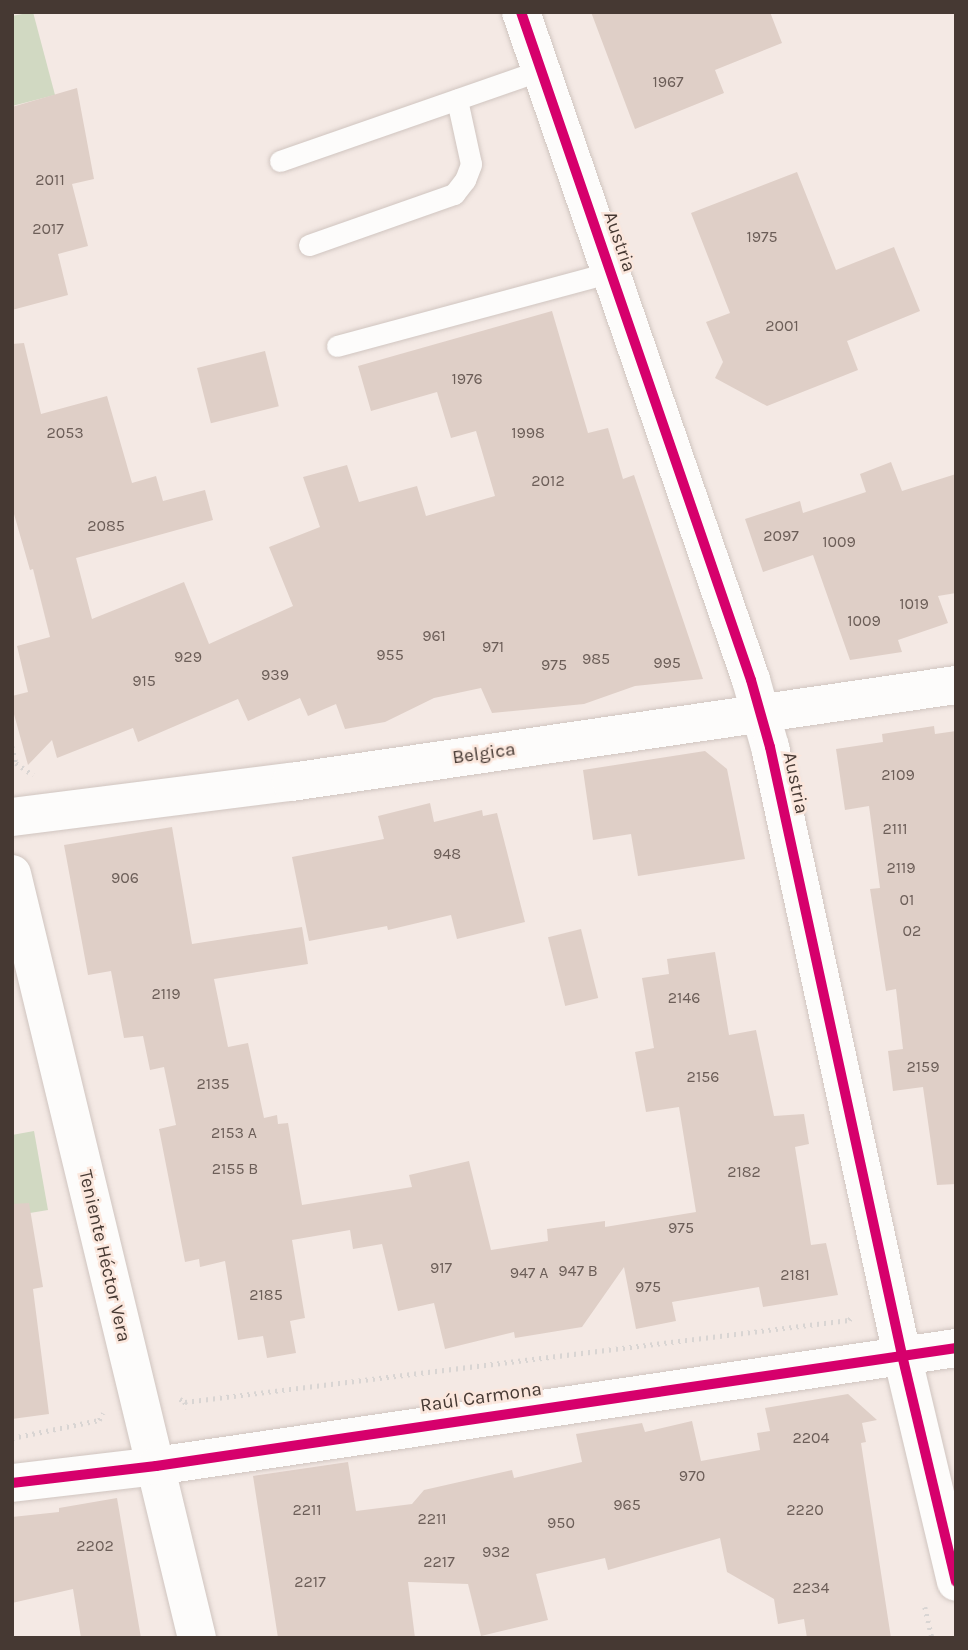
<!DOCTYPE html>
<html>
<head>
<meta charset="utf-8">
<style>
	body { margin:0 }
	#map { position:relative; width:968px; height:1650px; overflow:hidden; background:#f4e9e4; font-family:Karla,sans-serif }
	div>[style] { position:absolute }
	.green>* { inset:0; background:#d1d9c2 }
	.building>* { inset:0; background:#dfcfc7; transform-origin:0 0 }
	.path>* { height:4.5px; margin-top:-2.25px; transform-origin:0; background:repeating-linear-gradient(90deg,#d9d5d3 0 2px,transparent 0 7px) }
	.roads { filter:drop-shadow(0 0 2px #d0c5c0) drop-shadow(0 0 2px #d0c5c0) }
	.lane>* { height:21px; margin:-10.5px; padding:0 10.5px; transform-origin:10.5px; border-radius:10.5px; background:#fdfcfb }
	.street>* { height:38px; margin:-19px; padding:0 19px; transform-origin:19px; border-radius:19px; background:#fdfcfb }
	.cycleway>* { height:10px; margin:-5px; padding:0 5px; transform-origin:5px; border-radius:5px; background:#d6006c }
	span { translate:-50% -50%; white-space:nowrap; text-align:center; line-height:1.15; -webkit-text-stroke:5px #fbe7dd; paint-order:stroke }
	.number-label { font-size:16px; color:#6c5e58 }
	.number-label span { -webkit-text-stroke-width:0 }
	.street-label { font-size:19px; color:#463933 }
	.frame { position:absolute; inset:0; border:14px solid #463933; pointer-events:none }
</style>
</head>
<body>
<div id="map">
	<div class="green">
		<i style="clip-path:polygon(33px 12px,55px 95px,12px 106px,12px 16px)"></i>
		<i style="clip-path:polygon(34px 1131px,48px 1210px,12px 1216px,12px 1135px)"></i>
	</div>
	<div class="building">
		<i style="clip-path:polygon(591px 12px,770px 12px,782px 43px,715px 70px,724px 93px,635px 129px)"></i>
		<i style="clip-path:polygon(77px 88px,94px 179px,72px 184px,88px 246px,58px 254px,68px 295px,12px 310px,12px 107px)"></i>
		<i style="clip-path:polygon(797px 172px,836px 270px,894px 247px,920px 311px,847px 341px,858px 370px,767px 406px,715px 378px,723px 362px,706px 322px,730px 313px,691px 213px)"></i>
		<i style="clip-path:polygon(552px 311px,588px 433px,608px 428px,623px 479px,634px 475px,703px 679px,635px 686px,584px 704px,492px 713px,481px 688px,434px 698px,385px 722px,345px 729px,336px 704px,308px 716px,300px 698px,248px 721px,238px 699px,138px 742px,133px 728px,57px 758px,52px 740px,28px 765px,12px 707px,12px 696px,28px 692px,17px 646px,50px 637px,33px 569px,30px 570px,12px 507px,12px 344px,24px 343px,41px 414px,107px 396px,132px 483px,156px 476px,163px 501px,205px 490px,213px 520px,76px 558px,92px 619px,184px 582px,209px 644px,293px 606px,269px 547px,320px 527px,303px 477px,347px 465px,359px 502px,417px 486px,426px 516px,495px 496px,476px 431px,451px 438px,437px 392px,371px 411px,358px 366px)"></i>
		<i style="left:265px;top:351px;width:57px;height:70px;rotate:76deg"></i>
		<i style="clip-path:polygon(891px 462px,902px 491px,956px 474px,956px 593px,938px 596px,948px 623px,898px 640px,902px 652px,850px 660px,813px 555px,763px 572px,745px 519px,800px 501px,803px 513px,866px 492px,860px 474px)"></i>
		<i style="clip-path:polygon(934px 726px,935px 734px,956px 731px,956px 1184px,937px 1185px,923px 1087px,893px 1091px,888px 1051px,903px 1049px,896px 989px,886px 991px,870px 889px,880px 888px,869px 806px,845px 810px,836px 749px,883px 742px,882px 734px)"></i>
		<i style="clip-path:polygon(705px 751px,727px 769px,745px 859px,638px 876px,631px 834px,593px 840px,583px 770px)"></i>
		<i style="clip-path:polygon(430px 803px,434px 822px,482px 810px,483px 816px,497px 813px,525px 922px,457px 939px,451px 915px,388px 930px,387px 926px,309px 941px,292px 857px,384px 839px,378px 816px)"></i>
		<i style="clip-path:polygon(172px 827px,192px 944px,302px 927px,308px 964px,214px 979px,228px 1047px,248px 1043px,264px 1118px,277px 1115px,278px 1124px,288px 1123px,302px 1205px,412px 1187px,409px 1175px,469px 1161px,491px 1250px,548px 1241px,547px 1229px,605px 1221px,605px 1227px,696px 1212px,679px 1107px,646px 1112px,635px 1052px,654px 1048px,642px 978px,669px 974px,667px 959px,715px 952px,729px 1035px,756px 1030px,774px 1116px,804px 1114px,809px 1144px,795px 1147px,811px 1245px,826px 1243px,838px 1295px,763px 1307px,759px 1287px,672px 1302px,676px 1321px,636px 1329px,624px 1267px,582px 1327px,515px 1338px,514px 1332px,445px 1349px,434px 1303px,398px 1311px,382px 1244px,353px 1249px,350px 1230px,292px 1240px,305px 1318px,290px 1321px,296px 1353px,267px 1358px,263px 1336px,238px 1340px,225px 1261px,200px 1267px,199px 1259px,185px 1262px,159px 1129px,176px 1125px,164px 1067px,150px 1070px,143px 1036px,124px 1038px,111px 971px,88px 975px,64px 845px)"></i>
		<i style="left:581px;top:929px;width:71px;height:34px;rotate:76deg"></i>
		<i style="clip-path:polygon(29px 1203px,43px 1287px,33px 1289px,49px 1414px,12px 1419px,12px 1204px)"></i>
		<i style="clip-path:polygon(848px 1394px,877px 1420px,862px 1423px,866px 1442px,861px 1443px,891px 1638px,807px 1638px,804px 1619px,778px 1624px,774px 1599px,727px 1572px,720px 1538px,608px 1570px,605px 1558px,536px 1574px,548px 1620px,481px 1636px,468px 1584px,408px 1582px,415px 1638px,278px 1638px,253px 1476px,348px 1462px,356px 1511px,412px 1504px,424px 1490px,512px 1470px,514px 1478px,582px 1462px,576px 1434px,642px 1423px,645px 1432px,692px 1421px,701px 1461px,760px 1450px,757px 1433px,770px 1431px,765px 1408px)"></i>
		<i style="clip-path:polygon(117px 1498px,141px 1638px,81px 1638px,73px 1589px,12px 1603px,12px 1517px,59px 1512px,59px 1508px)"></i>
	</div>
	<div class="path">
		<i style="left:12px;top:746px;width:17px;rotate:77deg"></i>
		<i style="left:16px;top:763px;width:21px;rotate:35deg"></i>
		<i style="left:180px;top:1399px;width:6px;rotate:31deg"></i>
		<i style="left:185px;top:1402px;width:669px;rotate:-7.04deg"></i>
		<i style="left:849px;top:1320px;width:6px;rotate:-51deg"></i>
		<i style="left:185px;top:1402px;width:7px;rotate:74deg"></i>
		<i style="left:12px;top:1438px;width:89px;rotate:-11.7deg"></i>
		<i style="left:99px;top:1420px;width:8px;rotate:-60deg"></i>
		<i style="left:925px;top:1607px;width:32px;rotate:77deg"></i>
	</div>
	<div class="roads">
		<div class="lane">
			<i style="left:280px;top:161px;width:277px;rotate:-19.2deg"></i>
			<i style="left:309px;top:245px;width:154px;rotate:-19.4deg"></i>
			<i style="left:454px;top:194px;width:18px;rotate:-52deg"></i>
			<i style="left:465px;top:180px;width:17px;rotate:-69deg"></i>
			<i style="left:471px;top:164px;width:66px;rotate:-102.3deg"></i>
			<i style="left:337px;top:346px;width:284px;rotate:-15.1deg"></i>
		</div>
		<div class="street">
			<i style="left:521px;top:12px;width:706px;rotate:71deg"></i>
			<i style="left:751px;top:680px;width:70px;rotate:74.2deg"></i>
			<i style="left:770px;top:747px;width:622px;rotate:77.75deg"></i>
			<i style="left:902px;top:1355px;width:233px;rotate:76.6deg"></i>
			<i style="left:12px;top:817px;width:281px;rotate:-7.2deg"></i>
			<i style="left:291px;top:782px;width:672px;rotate:-8.3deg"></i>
			<i style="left:12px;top:874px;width:786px;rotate:76.39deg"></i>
			<i style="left:12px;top:1483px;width:145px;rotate:-6.7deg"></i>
			<i style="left:156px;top:1466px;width:809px;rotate:-8.39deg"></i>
		</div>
	</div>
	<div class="cycleway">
		<i style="left:521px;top:12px;width:706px;rotate:71deg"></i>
		<i style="left:751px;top:680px;width:70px;rotate:74.2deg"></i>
		<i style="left:770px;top:747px;width:622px;rotate:77.75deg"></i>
		<i style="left:902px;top:1355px;width:233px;rotate:76.6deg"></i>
		<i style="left:12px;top:1483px;width:145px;rotate:-6.7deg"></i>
		<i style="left:156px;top:1466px;width:809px;rotate:-8.39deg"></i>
	</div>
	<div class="number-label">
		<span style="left:668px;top:82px">1967</span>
		<span style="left:50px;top:180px">2011</span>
		<span style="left:48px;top:229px">2017</span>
		<span style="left:762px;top:237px">1975</span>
		<span style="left:782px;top:326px">2001</span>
		<span style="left:467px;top:379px">1976</span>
		<span style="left:65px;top:433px">2053</span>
		<span style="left:528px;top:433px">1998</span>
		<span style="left:548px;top:481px">2012</span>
		<span style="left:106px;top:526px">2085</span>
		<span style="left:781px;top:536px">2097</span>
		<span style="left:839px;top:542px">1009</span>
		<span style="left:914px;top:604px">1019</span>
		<span style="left:864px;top:621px">1009</span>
		<span style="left:434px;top:636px">961</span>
		<span style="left:493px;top:647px">971</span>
		<span style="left:390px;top:655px">955</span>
		<span style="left:188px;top:657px">929</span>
		<span style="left:596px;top:659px">985</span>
		<span style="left:667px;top:663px">995</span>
		<span style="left:554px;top:665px">975</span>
		<span style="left:275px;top:675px">939</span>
		<span style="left:144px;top:681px">915</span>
		<span style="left:898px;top:775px">2109</span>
		<span style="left:895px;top:829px">2111</span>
		<span style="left:447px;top:854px">948</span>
		<span style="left:901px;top:868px">2119</span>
		<span style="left:125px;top:878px">906</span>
		<span style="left:907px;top:900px">01</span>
		<span style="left:912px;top:931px">02</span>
		<span style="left:166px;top:994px">2119</span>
		<span style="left:684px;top:998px">2146</span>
		<span style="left:923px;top:1067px">2159</span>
		<span style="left:703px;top:1077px">2156</span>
		<span style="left:213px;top:1084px">2135</span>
		<span style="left:234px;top:1133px">2153 A</span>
		<span style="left:235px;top:1169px">2155 B</span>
		<span style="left:744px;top:1172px">2182</span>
		<span style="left:681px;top:1228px">975</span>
		<span style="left:441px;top:1268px">917</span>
		<span style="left:578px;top:1271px">947 B</span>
		<span style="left:529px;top:1273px">947 A</span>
		<span style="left:795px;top:1275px">2181</span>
		<span style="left:648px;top:1287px">975</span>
		<span style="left:266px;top:1295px">2185</span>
		<span style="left:811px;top:1438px">2204</span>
		<span style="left:692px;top:1476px">970</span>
		<span style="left:627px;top:1505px">965</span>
		<span style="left:307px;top:1510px">2211</span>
		<span style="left:805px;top:1510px">2220</span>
		<span style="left:432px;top:1519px">2211</span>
		<span style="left:561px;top:1523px">950</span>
		<span style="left:95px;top:1546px">2202</span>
		<span style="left:496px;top:1552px">932</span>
		<span style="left:439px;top:1562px">2217</span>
		<span style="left:310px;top:1582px">2217</span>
		<span style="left:811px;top:1588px">2234</span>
	</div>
	<div class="street-label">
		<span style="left:619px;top:242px;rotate:71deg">Austria</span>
		<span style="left:484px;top:754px;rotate:-8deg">Belgica</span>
		<span style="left:795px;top:783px;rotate:78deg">Austria</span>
		<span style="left:104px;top:1256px;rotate:77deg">Teniente Héctor Vera</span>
		<span style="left:481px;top:1398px;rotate:-8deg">Raúl Carmona</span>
	</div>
	<div class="frame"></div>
</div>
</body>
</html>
